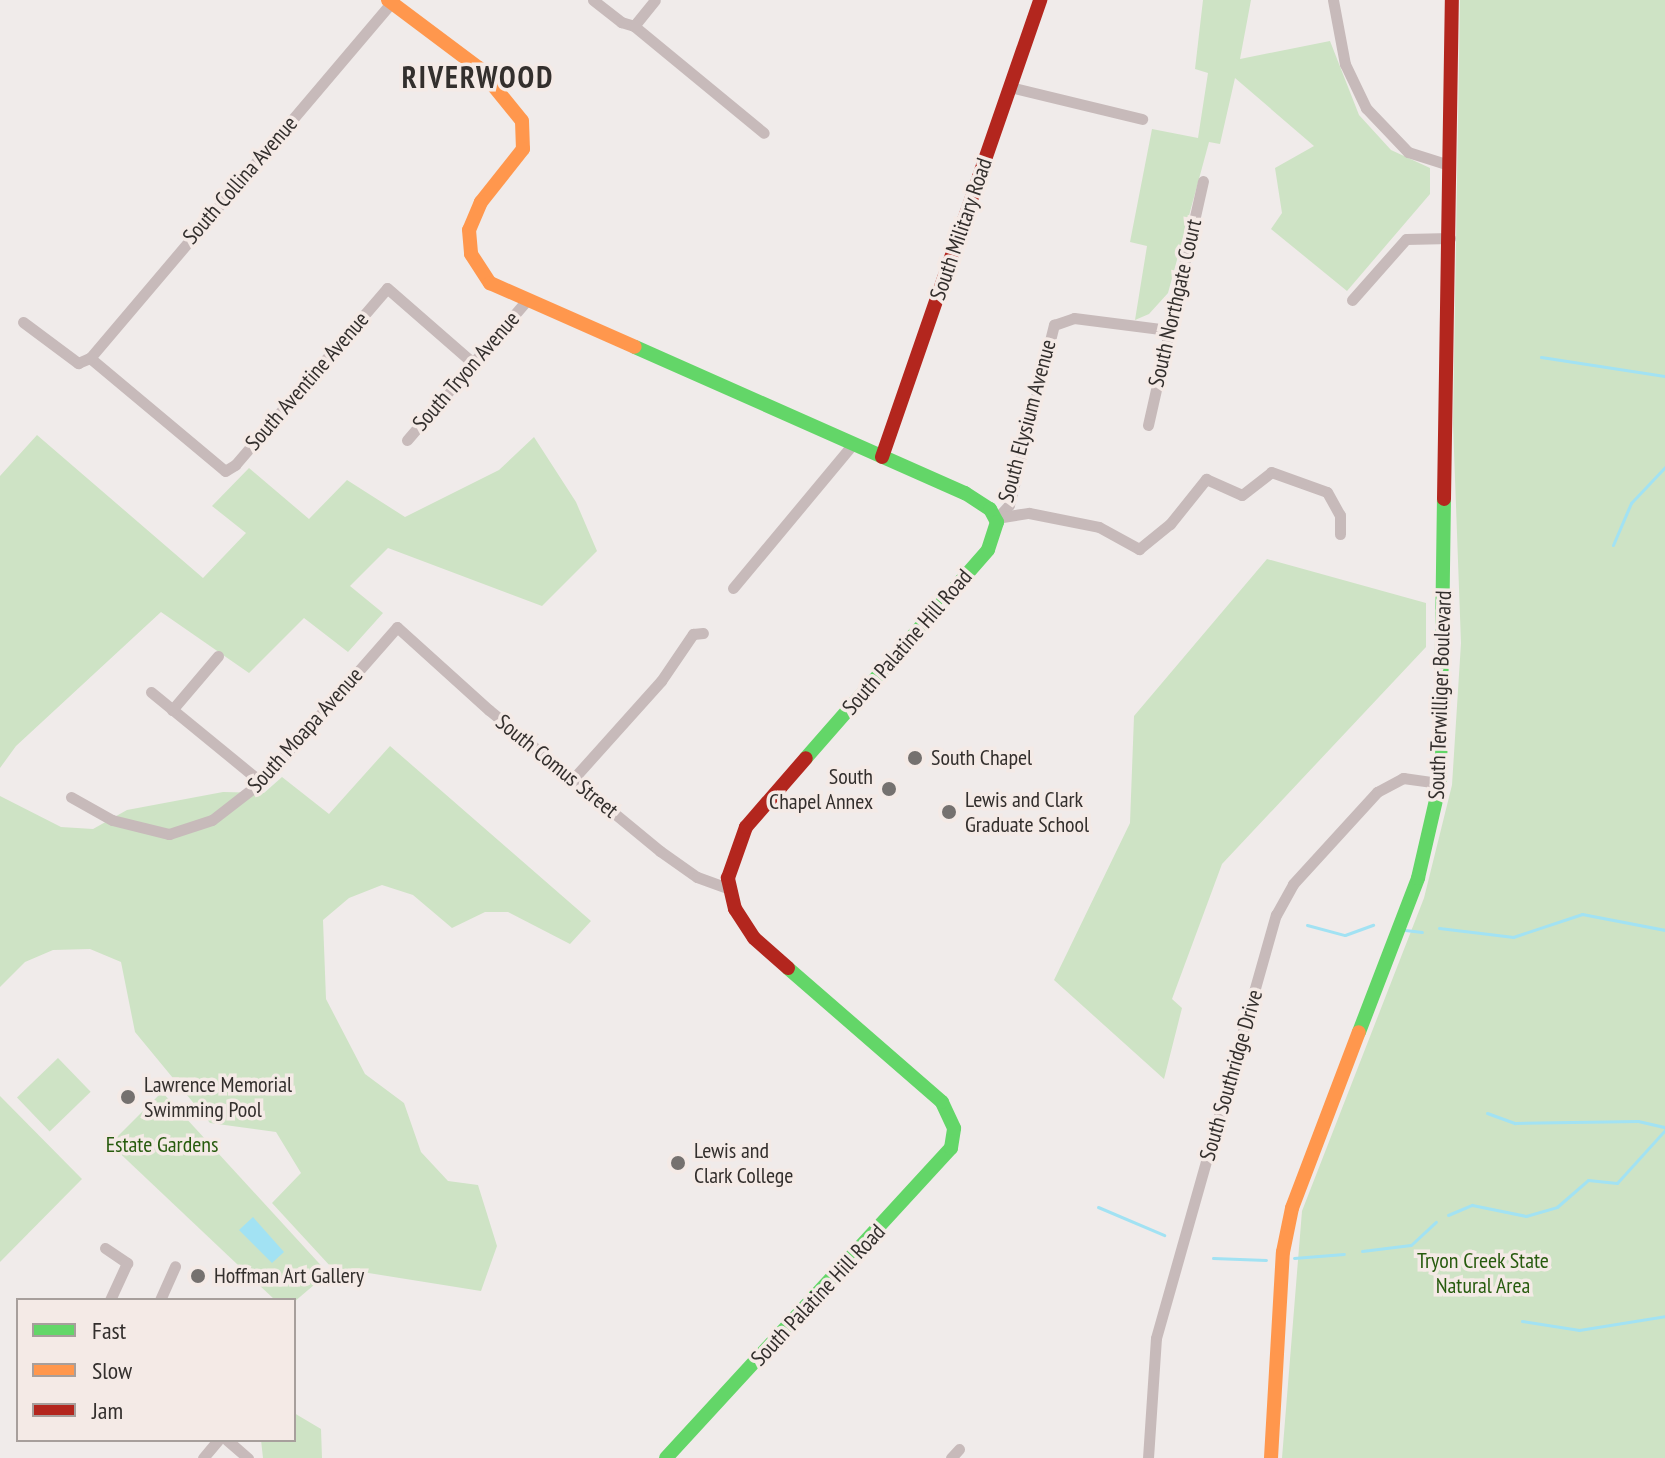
<!DOCTYPE html>
<html>
<head>
<meta charset="utf-8">
<style>
	body { margin:0 }
	#map { position:relative; width:1665px; height:1458px; overflow:hidden; background:#f0ebea; font-family:"PT Sans Narrow",sans-serif }
	div>[style] { position:absolute }
	.green>* { inset:0; background:#cee3c5; transform-origin:0 0 }
	.water>* { inset:0; background:#a2e2f3 }
	.stream>* { height:3px; margin:-1.5px; padding:0 1.5px; transform-origin:1.5px; border-radius:1.5px; background:#a2e2f3 }
	.street>* { height:11px; margin:-5.5px; padding:0 5.5px; transform-origin:5.5px; border-radius:5.5px; background:#c7baba }
	.fast>* { height:14px; margin:-7px; padding:0 7px; transform-origin:7px; border-radius:7px; background:#63d668 }
	.slow>* { height:14px; margin:-7px; padding:0 7px; transform-origin:7px; border-radius:7px; background:#ff974d }
	.jam>* { height:14px; margin:-7px; padding:0 7px; transform-origin:7px; border-radius:7px; background:#b3261e }
	.dots>* { width:22px; height:22px; translate:-50% -50%; box-sizing:border-box; border:4px solid #f4eae6; border-radius:50% }
	span { translate:-50% -50%; white-space:nowrap; text-align:center; line-height:1.15; -webkit-text-stroke:7px #f4eae6; paint-order:stroke }
	.street-label { font-size:22px; color:#332f2d }
	.poi-label { font-size:22px; color:#332f2d }
	.left { translate:0 -50%; text-align:left }
	.right { translate:-100% -50%; text-align:right }
	.park-label { font-size:22px; color:#275b0e }
	.district-label { font-size:30px; color:#332f2d; font-weight:700; letter-spacing:2px }
	.legend { position:absolute; left:16px; top:1298px; width:280px; height:144px; box-sizing:border-box; background:#f4eae6; border:2px solid #a79f9c; margin:0; padding:10px 14px; list-style:none; font-size:24px; color:#332f2d }
	.legend li { display:flex; align-items:center; gap:16px; height:40px }
	.legend b { width:40px; border:2px solid #a79f9c }
</style>
</head>
<body>
<div id="map">
	<div class="green">
		<i style="clip-path:polygon(1203px 0,1251px 0,1240px 59px,1330px 41px,1359px 115px,1391px 150px,1430px 168px,1430px 194px,1347px 291px,1271px 229px,1282px 213px,1275px 168px,1314px 146px,1235px 78px,1220px 144px,1209px 142px,1168px 293px,1149px 314px,1135px 320px,1147px 246px,1130px 242px,1152px 129px,1198px 138px,1208px 73px,1195px 69px)"></i>
		<i style="clip-path:polygon(1460px 0,1665px 0,1665px 1458px,1282px 1458px,1302px 1211px,1424px 898px,1452px 785px,1461px 643px,1453px 424px)"></i>
		<i style="clip-path:polygon(37px 435px,203px 578px,246px 533px,212px 506px,249px 468px,309px 519px,347px 480px,405px 517px,499px 470px,534px 437px,576px 502px,597px 551px,542px 606px,388px 548px,350px 586px,383px 613px,348px 652px,304px 618px,249px 673px,161px 612px,16px 746px,0 768px,0 476px)"></i>
		<i style="clip-path:polygon(1267px 559px,1426px 603px,1426px 647px,1222px 864px,1172px 999px,1182px 1008px,1164px 1079px,1054px 980px,1130px 823px,1134px 716px)"></i>
		<i style="clip-path:polygon(390px 746px,591px 921px,570px 944px,508px 912px,485px 912px,452px 928px,413px 895px,382px 885px,349px 898px,323px 920px,326px 999px,365px 1074px,404px 1103px,421px 1152px,448px 1181px,478px 1185px,497px 1246px,481px 1291px,331px 1267px,272px 1203px,301px 1173px,276px 1132px,210px 1123px,135px 1032px,121px 962px,90px 949px,53px 950px,25px 962px,0 987px,0 796px,61px 827px,93px 829px,127px 810px,223px 792px,264px 793px,282px 777px,329px 814px)"></i>
		<i style="left:58px;top:1058px;width:47px;height:57px;rotate:46deg"></i>
		<i style="clip-path:polygon(162px 1092px,328px 1273px,294px 1302px,275px 1300px,110px 1144px)"></i>
		<i style="clip-path:polygon(0 1096px,82px 1179px,0 1262px)"></i>
		<i style="clip-path:polygon(294px 1413px,321px 1429px,322px 1458px,263px 1458px,261px 1440px,294px 1440px)"></i>
	</div>
	<div class="water">
		<i style="clip-path:polygon(253px 1217px,284px 1252px,272px 1263px,239px 1230px)"></i>
	</div>
	<div class="stream">
		<i style="left:1541px;top:357px;width:125px;rotate:8.7deg"></i>
		<i style="left:1613px;top:545px;width:46px;rotate:-66.8deg"></i>
		<i style="left:1631px;top:503px;width:50px;rotate:-46.6deg"></i>
		<i style="left:1307px;top:925px;width:39px;rotate:15deg"></i>
		<i style="left:1345px;top:935px;width:30px;rotate:-20deg"></i>
		<i style="left:1439px;top:928px;width:75px;rotate:6.9deg"></i>
		<i style="left:1513px;top:937px;width:73px;rotate:-18.4deg"></i>
		<i style="left:1582px;top:914px;width:85px;rotate:10.9deg"></i>
		<i style="left:1405px;top:930px;width:17px;rotate:7deg"></i>
		<i style="left:1487px;top:1113px;width:30px;rotate:20deg"></i>
		<i style="left:1515px;top:1123px;width:123px;rotate:-0.9deg"></i>
		<i style="left:1638px;top:1121px;width:28px;rotate:13deg"></i>
		<i style="left:1098px;top:1207px;width:72px;rotate:23deg"></i>
		<i style="left:1448px;top:1215px;width:26px;rotate:-23deg"></i>
		<i style="left:1472px;top:1205px;width:55px;rotate:11.5deg"></i>
		<i style="left:1526px;top:1216px;width:32px;rotate:-16deg"></i>
		<i style="left:1557px;top:1207px;width:41px;rotate:-41.1deg"></i>
		<i style="left:1588px;top:1180px;width:29px;rotate:6deg"></i>
		<i style="left:1617px;top:1183px;width:72px;rotate:-47.8deg"></i>
		<i style="left:1362px;top:1251px;width:49px;rotate:-7deg"></i>
		<i style="left:1411px;top:1245px;width:34px;rotate:-43deg"></i>
		<i style="left:1213px;top:1258px;width:53px;rotate:2.2deg"></i>
		<i style="left:1294px;top:1258px;width:50px;rotate:-4.6deg"></i>
		<i style="left:1522px;top:1321px;width:58px;rotate:9deg"></i>
		<i style="left:1579px;top:1330px;width:87px;rotate:-9.2deg"></i>
	</div>
	<div class="street">
		<i style="left:593px;top:0;width:36px;rotate:38deg"></i>
		<i style="left:621px;top:22px;width:14px;rotate:17deg"></i>
		<i style="left:634px;top:26px;width:168px;rotate:39.5deg"></i>
		<i style="left:1333px;top:0;width:65px;rotate:79.4deg"></i>
		<i style="left:1345px;top:64px;width:49px;rotate:64.5deg"></i>
		<i style="left:1366px;top:108px;width:61px;rotate:46.3deg"></i>
		<i style="left:1408px;top:152px;width:43px;rotate:17.6deg"></i>
		<i style="left:634px;top:26px;width:33px;rotate:-51deg"></i>
		<i style="left:1010px;top:87px;width:136px;rotate:13.6deg"></i>
		<i style="left:1352px;top:300px;width:81px;rotate:-48.5deg"></i>
		<i style="left:1406px;top:239px;width:44px;rotate:-1.3deg"></i>
		<i style="left:23px;top:322px;width:69px;rotate:36.7deg"></i>
		<i style="left:78px;top:363px;width:13px;rotate:-23deg"></i>
		<i style="left:90px;top:358px;width:176px;rotate:39.9deg"></i>
		<i style="left:225px;top:471px;width:12px;rotate:-31deg"></i>
		<i style="left:235px;top:465px;width:233px;rotate:-49.3deg"></i>
		<i style="left:387px;top:288px;width:116px;rotate:41.1deg"></i>
		<i style="left:90px;top:358px;width:465px;rotate:-49.7deg"></i>
		<i style="left:1148px;top:425px;width:250px;rotate:-77.3deg"></i>
		<i style="left:407px;top:440px;width:183px;rotate:-49.4deg"></i>
		<i style="left:1000px;top:515px;width:13px;rotate:-48deg"></i>
		<i style="left:1009px;top:505px;width:186px;rotate:-76deg"></i>
		<i style="left:1054px;top:325px;width:21px;rotate:-19deg"></i>
		<i style="left:1074px;top:318px;width:95px;rotate:7.3deg"></i>
		<i style="left:996px;top:518px;width:33px;rotate:-9deg"></i>
		<i style="left:1029px;top:513px;width:71px;rotate:11.3deg"></i>
		<i style="left:1099px;top:527px;width:46px;rotate:28.8deg"></i>
		<i style="left:1139px;top:549px;width:40px;rotate:-39deg"></i>
		<i style="left:1170px;top:524px;width:58px;rotate:-51.3deg"></i>
		<i style="left:1206px;top:479px;width:39px;rotate:24deg"></i>
		<i style="left:1242px;top:495px;width:37px;rotate:-38deg"></i>
		<i style="left:1271px;top:472px;width:59px;rotate:19.7deg"></i>
		<i style="left:1327px;top:492px;width:26px;rotate:61deg"></i>
		<i style="left:1340px;top:515px;width:19px;rotate:90deg"></i>
		<i style="left:733px;top:588px;width:186px;rotate:-50.2deg"></i>
		<i style="left:151px;top:692px;width:142px;rotate:39.3deg"></i>
		<i style="left:172px;top:710px;width:71px;rotate:-49.6deg"></i>
		<i style="left:573px;top:779px;width:132px;rotate:-48.1deg"></i>
		<i style="left:661px;top:681px;width:57px;rotate:-55.8deg"></i>
		<i style="left:693px;top:634px;width:10px;rotate:-6deg"></i>
		<i style="left:71px;top:797px;width:47px;rotate:29.3deg"></i>
		<i style="left:112px;top:820px;width:59px;rotate:13.8deg"></i>
		<i style="left:169px;top:834px;width:45px;rotate:-18deg"></i>
		<i style="left:212px;top:820px;width:62px;rotate:-37.8deg"></i>
		<i style="left:261px;top:782px;width:206px;rotate:-48.7deg"></i>
		<i style="left:397px;top:627px;width:124px;rotate:42.1deg"></i>
		<i style="left:489px;top:710px;width:222px;rotate:39.5deg"></i>
		<i style="left:660px;top:851px;width:45px;rotate:35.1deg"></i>
		<i style="left:697px;top:877px;width:33px;rotate:20deg"></i>
		<i style="left:105px;top:1248px;width:27px;rotate:34deg"></i>
		<i style="left:127px;top:1263px;width:41px;rotate:114.7deg"></i>
		<i style="left:160px;top:1300px;width:37px;rotate:-66deg"></i>
		<i style="left:227px;top:1440px;width:28px;rotate:41deg"></i>
		<i style="left:203px;top:1458px;width:23px;rotate:-50deg"></i>
		<i style="left:951px;top:1458px;width:12px;rotate:-48deg"></i>
		<i style="left:1148px;top:1458px;width:120px;rotate:-86.2deg"></i>
		<i style="left:1156px;top:1338px;width:440px;rotate:-74.2deg"></i>
		<i style="left:1276px;top:915px;width:35px;rotate:-61deg"></i>
		<i style="left:1293px;top:884px;width:125px;rotate:-47.6deg"></i>
		<i style="left:1377px;top:792px;width:30px;rotate:-28deg"></i>
		<i style="left:1403px;top:778px;width:37px;rotate:8deg"></i>
	</div>
	<div class="fast">
		<i style="left:635px;top:347px;width:361px;rotate:23.9deg"></i>
		<i style="left:965px;top:493px;width:30px;rotate:33deg"></i>
		<i style="left:990px;top:509px;width:15px;rotate:62deg"></i>
		<i style="left:997px;top:522px;width:29px;rotate:108deg"></i>
		<i style="left:988px;top:550px;width:276px;rotate:131.2deg"></i>
		<i style="left:1359px;top:1032px;width:165px;rotate:-69deg"></i>
		<i style="left:1418px;top:878px;width:98px;rotate:-77deg"></i>
		<i style="left:1440px;top:783px;width:284px;rotate:-89.2deg"></i>
		<i style="left:666px;top:1458px;width:421px;rotate:-47.4deg"></i>
		<i style="left:951px;top:1148px;width:20px;rotate:-81deg"></i>
		<i style="left:954px;top:1128px;width:29px;rotate:-115deg"></i>
		<i style="left:942px;top:1102px;width:204px;rotate:-139deg"></i>
	</div>
	<div class="slow">
		<i style="left:388px;top:0;width:114px;rotate:36.8deg"></i>
		<i style="left:479px;top:68px;width:68px;rotate:50.9deg"></i>
		<i style="left:522px;top:121px;width:28px;rotate:88deg"></i>
		<i style="left:523px;top:149px;width:68px;rotate:128.4deg"></i>
		<i style="left:481px;top:202px;width:30px;rotate:113deg"></i>
		<i style="left:469px;top:230px;width:24px;rotate:85deg"></i>
		<i style="left:471px;top:254px;width:35px;rotate:57deg"></i>
		<i style="left:490px;top:283px;width:158px;rotate:23.8deg"></i>
		<i style="left:1271px;top:1458px;width:206px;rotate:-86.7deg"></i>
		<i style="left:1283px;top:1252px;width:45px;rotate:-78.4deg"></i>
		<i style="left:1292px;top:1208px;width:188px;rotate:-69.2deg"></i>
	</div>
	<div class="jam">
		<i style="left:882px;top:457px;width:484px;rotate:-70.9deg"></i>
		<i style="left:1444px;top:499px;width:499px;rotate:-89.1deg"></i>
		<i style="left:788px;top:968px;width:45px;rotate:-138.6deg"></i>
		<i style="left:754px;top:938px;width:35px;rotate:-123deg"></i>
		<i style="left:735px;top:909px;width:32px;rotate:-103deg"></i>
		<i style="left:728px;top:878px;width:54px;rotate:-70.6deg"></i>
		<i style="left:746px;top:827px;width:91px;rotate:-49deg"></i>
	</div>
	<div class="dots">
		<i style="left:915px;top:758px;background:#75716f"></i>
		<i style="left:889px;top:789px;background:#75716f"></i>
		<i style="left:949px;top:812px;background:#75716f"></i>
		<i style="left:128px;top:1097px;background:#75716f"></i>
		<i style="left:678px;top:1163px;background:#75716f"></i>
		<i style="left:198px;top:1276px;background:#75716f"></i>
	</div>
	<div class="street-label">
		<span style="left:240px;top:180px;rotate:-49deg">South Collina Avenue</span>
		<span style="left:961px;top:229px;rotate:-71deg">South Military Road</span>
		<span style="left:1175px;top:303px;rotate:-77deg">South Northgate Court</span>
		<span style="left:466px;top:371px;rotate:-49deg">South Tryon Avenue</span>
		<span style="left:307px;top:381px;rotate:-49deg">South Aventine Avenue</span>
		<span style="left:1027px;top:421px;rotate:-75deg">South Elysium Avenue</span>
		<span style="left:907px;top:642px;rotate:-49deg">South Palatine Hill Road</span>
		<span style="left:1440px;top:695px;rotate:-88deg">South Terwilliger Boulevard</span>
		<span style="left:305px;top:730px;rotate:-48deg">South Moapa Avenue</span>
		<span style="left:557px;top:766px;rotate:39deg">South Comus Street</span>
		<span style="left:1231px;top:1075px;rotate:-74deg">South Southridge Drive</span>
		<span style="left:818px;top:1295px;rotate:-47deg">South Palatine Hill Road</span>
	</div>
	<div class="poi-label">
		<span class="left" style="left:931px;top:758px">South Chapel</span>
		<span class="right" style="left:873px;top:789px">South<br>Chapel Annex</span>
		<span class="left" style="left:965px;top:812px">Lewis and Clark<br>Graduate School</span>
		<span class="left" style="left:144px;top:1097px">Lawrence Memorial<br>Swimming Pool</span>
		<span class="left" style="left:694px;top:1163px">Lewis and<br>Clark College</span>
		<span class="left" style="left:214px;top:1276px">Hoffman Art Gallery</span>
	</div>
	<div class="park-label">
		<span style="left:162px;top:1145px">Estate Gardens</span>
		<span style="left:1483px;top:1273px">Tryon Creek State<br>Natural Area</span>
	</div>
	<div class="district-label">
		<span style="left:478px;top:77px">RIVERWOOD</span>
	</div>
	<ul class="legend">
	<li><b style="height:10px;background:#63d668"></b>Fast</li>
	<li><b style="height:10px;background:#ff974d"></b>Slow</li>
	<li><b style="height:10px;background:#b3261e"></b>Jam</li>
	</ul>
</div>
</body>
</html>
